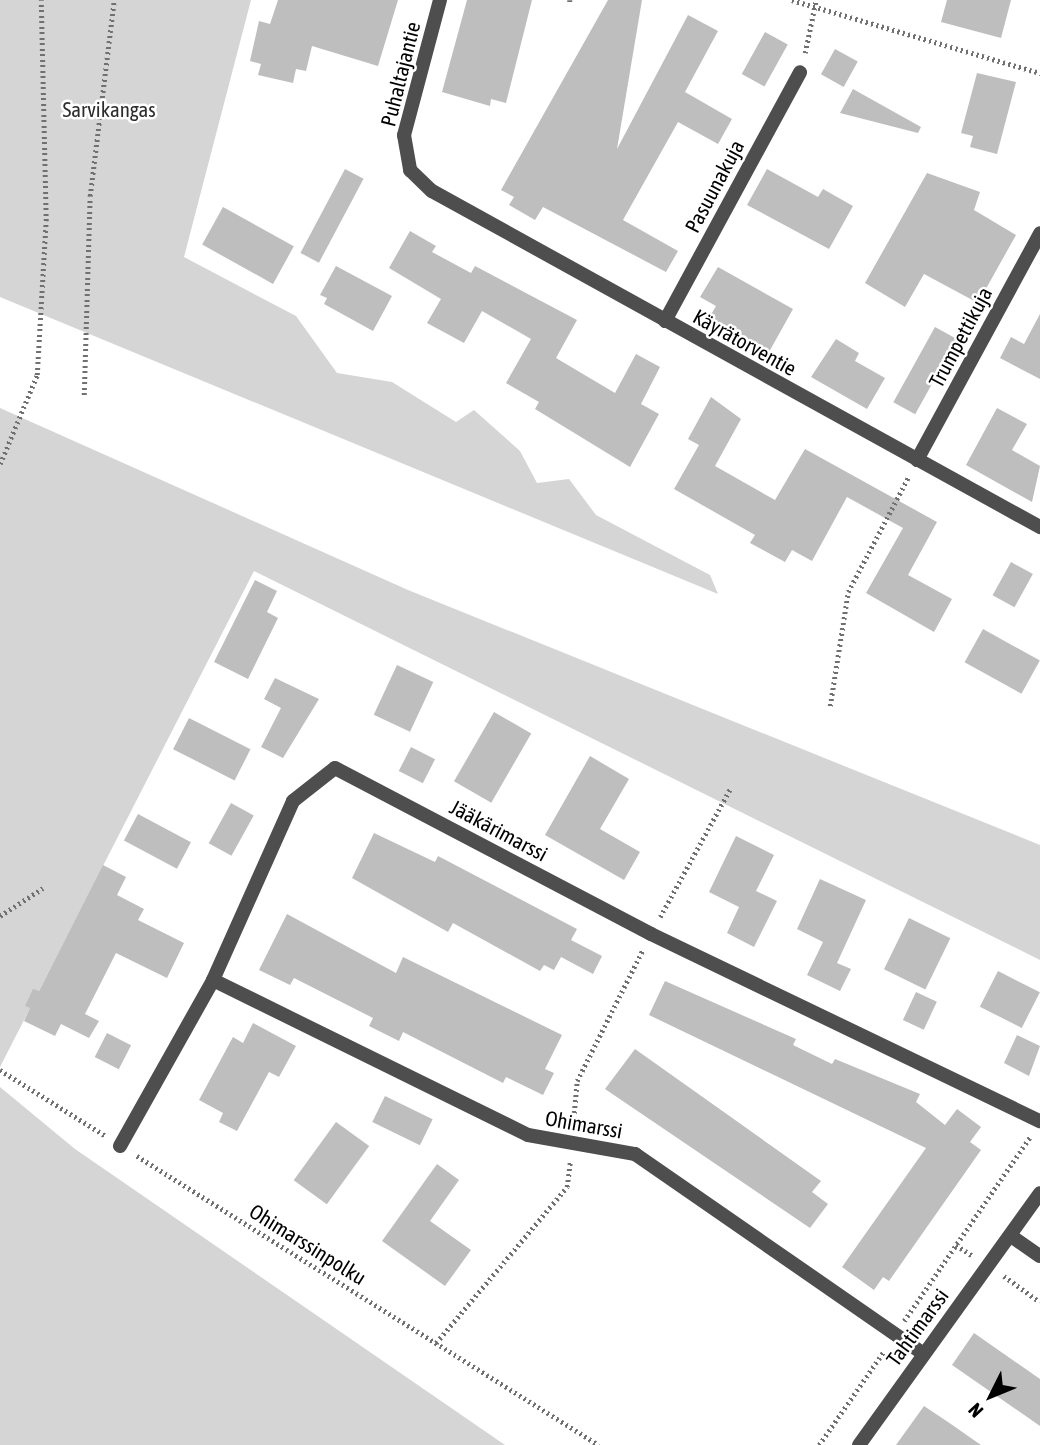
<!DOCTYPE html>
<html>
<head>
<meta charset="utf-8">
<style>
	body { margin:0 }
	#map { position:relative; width:1040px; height:1445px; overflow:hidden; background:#fff; font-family:"Asap Condensed",sans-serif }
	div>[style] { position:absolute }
	.green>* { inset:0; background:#d5d5d5 }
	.building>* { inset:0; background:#bebebe; transform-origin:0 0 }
	.path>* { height:4.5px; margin-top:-2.25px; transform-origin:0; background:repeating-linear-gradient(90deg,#707070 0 2px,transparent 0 5.5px) }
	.minor>* { height:14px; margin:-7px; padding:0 7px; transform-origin:7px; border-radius:7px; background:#4e4e4e }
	span { translate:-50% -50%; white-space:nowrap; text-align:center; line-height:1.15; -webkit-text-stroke:5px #fff; paint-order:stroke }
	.street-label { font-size:21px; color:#000 }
	.park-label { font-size:21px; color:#2c2c2c }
	.north { position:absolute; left:956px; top:1361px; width:70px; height:70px; -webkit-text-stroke:5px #fff; paint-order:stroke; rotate:227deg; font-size:19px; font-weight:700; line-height:28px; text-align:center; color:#000 }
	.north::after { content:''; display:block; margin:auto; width:24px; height:32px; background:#000; clip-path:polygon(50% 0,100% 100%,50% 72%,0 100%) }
</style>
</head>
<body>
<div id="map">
	<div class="green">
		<i style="clip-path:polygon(0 0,251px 0,184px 257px,296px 316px,337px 373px,392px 382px,456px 422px,474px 410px,520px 451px,537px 483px,569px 479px,596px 515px,710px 575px,718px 594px,0 297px)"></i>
		<i style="clip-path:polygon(0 408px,408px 590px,1040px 845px,1040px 960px,254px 571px,0 1067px)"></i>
		<i style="clip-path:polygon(0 1087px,75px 1149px,505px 1445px,0 1445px)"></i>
	</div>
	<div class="building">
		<i style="clip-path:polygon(278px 0,398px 0,378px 66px,312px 46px,306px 71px,296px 69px,293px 83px,258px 75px,261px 64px,250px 61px,259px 21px,270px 24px)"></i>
		<i style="clip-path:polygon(467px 0,532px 0,506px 103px,491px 99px,490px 106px,442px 92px)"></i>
		<i style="clip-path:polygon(608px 0,642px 0,617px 149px,688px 15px,718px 31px,685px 92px,732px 119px,718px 144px,678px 122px,623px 220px,678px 251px,666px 272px,543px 207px,535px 220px,509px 205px,514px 197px,501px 190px)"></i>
		<i style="clip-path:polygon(947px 0,1011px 0,1001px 38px,941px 22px)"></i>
		<i style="left:765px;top:32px;width:26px;height:48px;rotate:29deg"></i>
		<i style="left:835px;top:49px;width:26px;height:29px;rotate:29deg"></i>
		<i style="clip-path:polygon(977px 73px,1016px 82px,997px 154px,970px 147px,973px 136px,961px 133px)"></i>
		<i style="clip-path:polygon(853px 89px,921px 127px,918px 133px,840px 113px)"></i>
		<i style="left:345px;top:169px;width:21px;height:95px;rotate:28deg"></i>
		<i style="clip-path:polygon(767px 169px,818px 197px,823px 189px,853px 206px,829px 249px,747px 205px)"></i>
		<i style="clip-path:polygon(927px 173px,980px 192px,974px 210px,1016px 235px,978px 303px,924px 274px,905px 307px,865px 283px)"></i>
		<i style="left:223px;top:207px;width:81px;height:43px;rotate:29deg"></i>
		<i style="clip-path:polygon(410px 231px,436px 246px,432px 252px,471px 273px,475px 266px,577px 320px,556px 358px,615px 393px,636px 354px,660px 367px,641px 404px,659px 414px,630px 467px,535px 409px,539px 402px,506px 383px,531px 339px,482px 311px,464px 343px,427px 323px,441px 299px,389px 268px)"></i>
		<i style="clip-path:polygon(336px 266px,392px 296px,373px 331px,324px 304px,327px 298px,320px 295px)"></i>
		<i style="clip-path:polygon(718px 267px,793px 309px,769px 352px,709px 318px,716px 306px,700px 297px)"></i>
		<i style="clip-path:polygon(1040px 314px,1040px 379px,1000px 358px,1011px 337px,1024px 344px)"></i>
		<i style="left:935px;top:327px;width:25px;height:86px;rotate:29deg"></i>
		<i style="clip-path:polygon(836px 339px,859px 353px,855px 361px,885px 378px,867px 409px,811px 377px)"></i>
		<i style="clip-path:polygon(711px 397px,741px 419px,715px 466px,775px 500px,805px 449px,937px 522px,908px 575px,952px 599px,934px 632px,866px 593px,903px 528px,847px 497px,812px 561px,792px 550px,785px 562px,750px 543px,755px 535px,674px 489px,699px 445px,688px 439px)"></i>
		<i style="clip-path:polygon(997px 408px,1027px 424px,1012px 450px,1040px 466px,1032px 502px,966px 465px)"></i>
		<i style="left:1011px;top:562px;width:25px;height:38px;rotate:29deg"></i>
		<i style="clip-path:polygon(255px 580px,277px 591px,267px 612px,278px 618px,248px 679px,214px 662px)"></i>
		<i style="left:983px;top:629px;width:65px;height:38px;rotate:29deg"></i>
		<i style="left:397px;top:665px;width:40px;height:55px;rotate:25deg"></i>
		<i style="clip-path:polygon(275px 678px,319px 699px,283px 758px,261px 747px,281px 708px,264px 699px)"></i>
		<i style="left:494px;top:712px;width:43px;height:80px;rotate:30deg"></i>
		<i style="left:189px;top:718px;width:69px;height:35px;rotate:27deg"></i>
		<i style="left:411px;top:747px;width:27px;height:27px;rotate:27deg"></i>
		<i style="clip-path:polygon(590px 756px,629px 779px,600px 829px,640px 852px,624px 880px,545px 835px)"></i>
		<i style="left:231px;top:803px;width:26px;height:46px;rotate:29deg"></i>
		<i style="left:138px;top:814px;width:60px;height:30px;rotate:28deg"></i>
		<i style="clip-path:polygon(374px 833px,435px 862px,438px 856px,577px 929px,571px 940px,602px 956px,593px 974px,561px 957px,554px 970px,544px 965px,540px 971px,453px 923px,448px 932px,352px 878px)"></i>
		<i style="clip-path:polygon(736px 836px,774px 855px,756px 891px,777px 901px,754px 947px,727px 933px,739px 907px,709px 892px)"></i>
		<i style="clip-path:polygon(103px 865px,126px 877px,117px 895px,144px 909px,138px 920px,184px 943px,167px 978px,116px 953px,85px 1014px,99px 1021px,89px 1038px,61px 1024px,55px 1036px,24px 1021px,30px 1008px,25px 1006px,33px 989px,39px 991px)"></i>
		<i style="clip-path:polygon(820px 879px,866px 900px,837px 963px,851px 969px,840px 991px,807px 975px,823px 942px,797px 929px)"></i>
		<i style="clip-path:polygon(287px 914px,396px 973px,403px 957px,562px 1035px,545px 1069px,554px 1073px,543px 1095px,506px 1077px,503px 1083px,403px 1032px,399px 1041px,369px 1026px,373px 1018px,294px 978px,290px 985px,259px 970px)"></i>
		<i style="left:909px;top:918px;width:46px;height:57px;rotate:26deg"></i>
		<i style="left:998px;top:971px;width:47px;height:40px;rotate:27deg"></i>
		<i style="clip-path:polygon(665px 981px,796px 1039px,793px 1045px,832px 1064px,835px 1059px,920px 1094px,916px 1102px,945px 1125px,957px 1109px,981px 1127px,970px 1142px,981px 1150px,889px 1281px,883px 1277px,874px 1290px,842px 1267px,926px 1148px,649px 1015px)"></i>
		<i style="left:916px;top:992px;width:23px;height:31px;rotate:25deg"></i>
		<i style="clip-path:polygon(253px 1023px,296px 1046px,279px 1077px,269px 1072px,237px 1131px,219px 1122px,223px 1113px,199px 1100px,233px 1037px,243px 1043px)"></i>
		<i style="left:107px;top:1033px;width:27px;height:27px;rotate:27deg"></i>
		<i style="clip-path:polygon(1017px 1035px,1040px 1046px,1029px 1076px,1004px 1063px)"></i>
		<i style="clip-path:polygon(635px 1049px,821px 1181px,812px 1192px,828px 1204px,810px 1228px,605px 1089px)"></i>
		<i style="left:385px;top:1096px;width:53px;height:29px;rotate:26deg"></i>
		<i style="left:336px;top:1122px;width:41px;height:72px;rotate:36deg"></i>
		<i style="clip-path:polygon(437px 1164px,459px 1180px,430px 1221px,471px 1250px,445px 1286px,382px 1241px)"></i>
		<i style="clip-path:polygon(974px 1333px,1040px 1379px,1040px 1426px,952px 1365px)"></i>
		<i style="clip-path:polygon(924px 1406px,948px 1422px,981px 1445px,896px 1445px)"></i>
	</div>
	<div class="path">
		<i style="left:570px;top:0;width:3px;rotate:90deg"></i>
		<i style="left:792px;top:0;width:259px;rotate:16.4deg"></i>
		<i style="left:805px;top:53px;width:54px;rotate:-78.3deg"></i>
		<i style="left:84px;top:395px;width:199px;rotate:-88.3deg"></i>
		<i style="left:90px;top:196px;width:197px;rotate:-83deg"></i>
		<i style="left:0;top:464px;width:96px;rotate:-67.4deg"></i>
		<i style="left:37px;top:375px;width:154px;rotate:-86.7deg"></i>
		<i style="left:46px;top:221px;width:221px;rotate:-91.3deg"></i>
		<i style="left:830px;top:706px;width:115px;rotate:-81deg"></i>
		<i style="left:848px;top:592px;width:131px;rotate:-62.3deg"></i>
		<i style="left:0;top:916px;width:51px;rotate:-33.1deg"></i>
		<i style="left:660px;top:917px;width:146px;rotate:-61.3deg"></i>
		<i style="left:0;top:1070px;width:125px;rotate:31.9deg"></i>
		<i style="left:573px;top:1124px;width:43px;rotate:-84.7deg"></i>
		<i style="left:577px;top:1081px;width:148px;rotate:-63.4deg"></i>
		<i style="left:137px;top:1156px;width:545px;rotate:32.03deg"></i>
		<i style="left:956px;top:1245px;width:20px;rotate:33deg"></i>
		<i style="left:1004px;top:1276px;width:44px;rotate:35.8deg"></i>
		<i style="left:904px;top:1321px;width:223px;rotate:-55.6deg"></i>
		<i style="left:436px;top:1343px;width:204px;rotate:-50deg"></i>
		<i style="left:567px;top:1187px;width:26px;rotate:-83deg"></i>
		<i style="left:819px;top:1445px;width:114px;rotate:-55.3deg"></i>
	</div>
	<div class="minor">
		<i style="left:440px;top:0;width:140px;rotate:104.9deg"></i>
		<i style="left:404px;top:135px;width:36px;rotate:80deg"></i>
		<i style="left:410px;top:170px;width:30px;rotate:44deg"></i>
		<i style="left:432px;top:191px;width:695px;rotate:28.93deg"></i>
		<i style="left:665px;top:321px;width:283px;rotate:-61.5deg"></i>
		<i style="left:917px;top:460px;width:258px;rotate:-61.5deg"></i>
		<i style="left:213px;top:980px;width:351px;rotate:26.2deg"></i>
		<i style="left:528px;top:1135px;width:109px;rotate:10.1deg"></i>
		<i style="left:635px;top:1154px;width:349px;rotate:34.7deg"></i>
		<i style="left:120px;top:1146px;width:190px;rotate:-60.7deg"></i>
		<i style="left:213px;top:980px;width:196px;rotate:-65.9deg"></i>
		<i style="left:293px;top:801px;width:53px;rotate:-38.2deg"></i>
		<i style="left:335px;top:768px;width:357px;rotate:27.7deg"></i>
		<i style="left:651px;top:934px;width:432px;rotate:25.7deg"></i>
		<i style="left:1011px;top:1236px;width:35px;rotate:35deg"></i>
		<i style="left:859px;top:1445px;width:310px;rotate:-54.3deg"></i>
	</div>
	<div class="street-label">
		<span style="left:400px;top:74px;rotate:-76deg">Puhaltajantie</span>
		<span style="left:714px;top:186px;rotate:-62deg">Pasuunakuja</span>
		<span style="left:960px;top:337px;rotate:-62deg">Trumpettikuja</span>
		<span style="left:745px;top:342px;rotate:29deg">Käyrätorventie</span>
		<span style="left:499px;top:830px;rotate:28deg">Jääkärimarssi</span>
		<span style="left:584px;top:1124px;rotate:10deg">Ohimarssi</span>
		<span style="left:308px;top:1244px;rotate:32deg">Ohimarssinpolku</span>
		<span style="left:917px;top:1327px;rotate:-54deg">Tahtimarssi</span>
	</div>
	<div class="park-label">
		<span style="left:109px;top:109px">Sarvikangas</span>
	</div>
	<div class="north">N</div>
</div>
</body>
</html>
